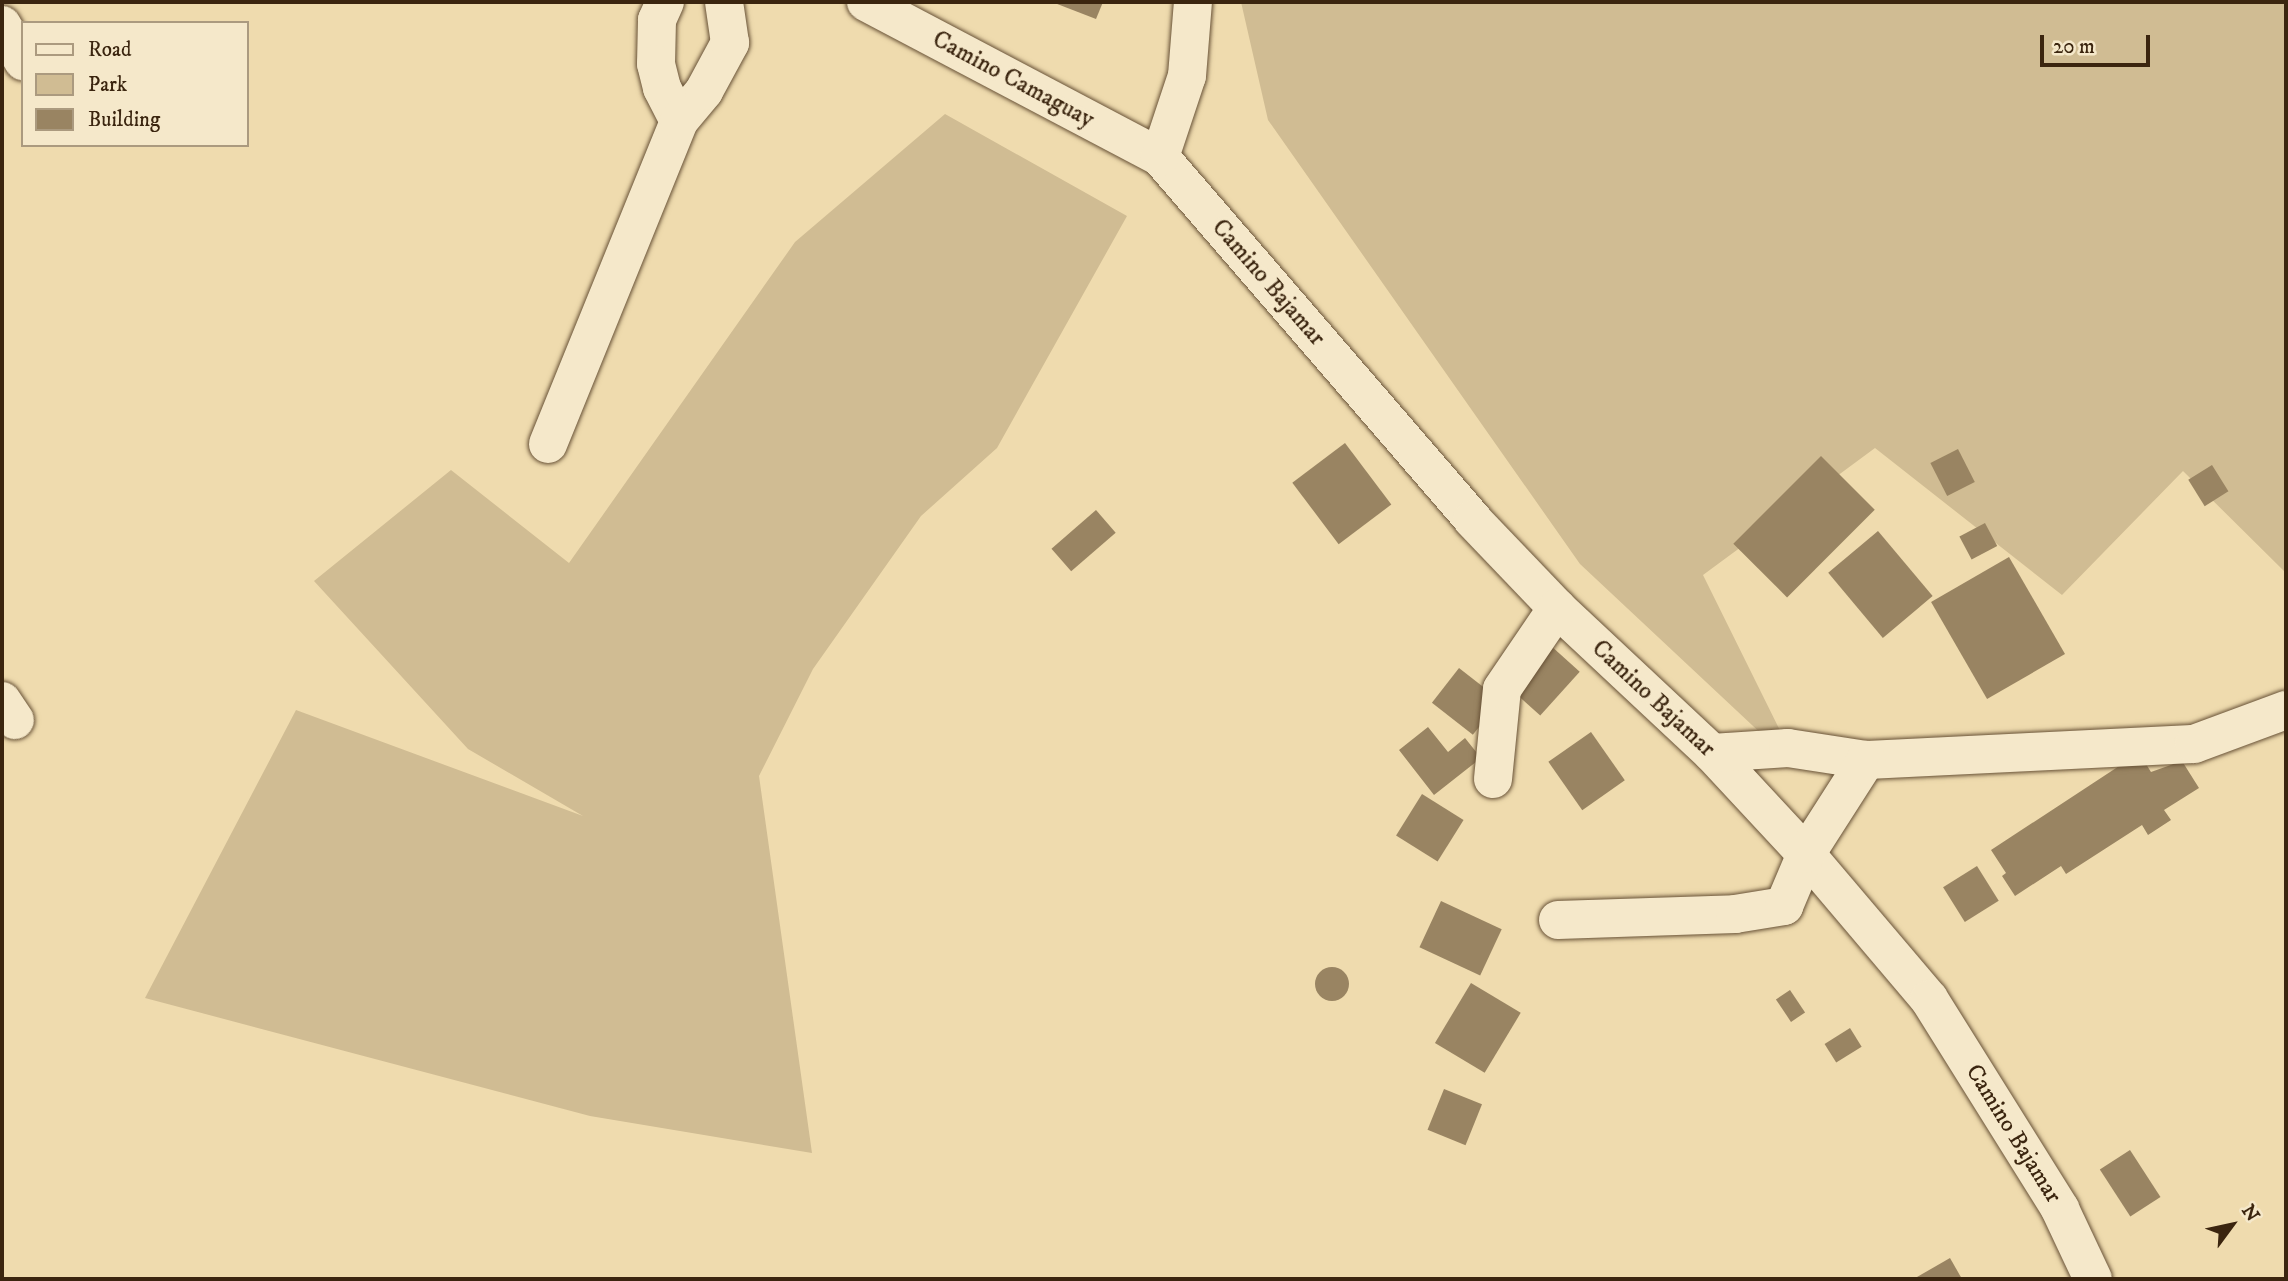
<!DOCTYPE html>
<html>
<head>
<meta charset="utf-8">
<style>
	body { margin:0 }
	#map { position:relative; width:2288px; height:1281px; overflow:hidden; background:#efdbae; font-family:"IM FELL DW Pica",serif }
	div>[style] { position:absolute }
	.green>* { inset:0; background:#d0bc93 }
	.building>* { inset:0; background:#998462; transform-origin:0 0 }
	.round { border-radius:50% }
	.roads { filter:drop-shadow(0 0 2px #685237) drop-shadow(0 0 2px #685237) }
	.minor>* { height:38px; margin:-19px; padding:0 19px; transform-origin:19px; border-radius:19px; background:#f5e8ca }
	span { translate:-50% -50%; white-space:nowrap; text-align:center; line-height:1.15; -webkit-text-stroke:7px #f5e8ca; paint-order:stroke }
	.street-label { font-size:24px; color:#3b250f }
	.frame { position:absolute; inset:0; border:4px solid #3b250f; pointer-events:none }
	.legend { position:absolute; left:21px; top:21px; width:228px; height:126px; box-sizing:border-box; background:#f5e8ca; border:2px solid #ab9a7f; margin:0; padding:9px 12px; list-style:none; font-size:21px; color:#3b250f }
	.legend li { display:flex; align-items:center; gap:14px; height:35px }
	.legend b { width:35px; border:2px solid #ab9a7f }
	.north { position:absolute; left:2197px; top:1190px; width:70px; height:70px; -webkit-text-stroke:5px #f5e8ca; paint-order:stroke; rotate:57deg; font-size:19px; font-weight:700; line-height:28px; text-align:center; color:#3b250f }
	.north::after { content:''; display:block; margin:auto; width:24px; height:32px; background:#3b250f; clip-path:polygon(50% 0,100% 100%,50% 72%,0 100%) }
	.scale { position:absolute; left:2040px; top:35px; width:110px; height:32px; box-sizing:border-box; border:4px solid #3b250f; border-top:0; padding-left:9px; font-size:21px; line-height:24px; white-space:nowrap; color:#3b250f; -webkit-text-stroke:5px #f5e8ca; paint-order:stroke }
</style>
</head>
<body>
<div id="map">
	<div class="green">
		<i style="clip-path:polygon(1241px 2px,2286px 2px,2286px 573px,2183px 471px,2062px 595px,1875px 448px,1703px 575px,1799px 769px,1580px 564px,1268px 120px)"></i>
		<i style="clip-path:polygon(945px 114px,1127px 216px,997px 448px,921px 516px,813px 669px,759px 776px,812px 1153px,590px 1116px,145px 998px,296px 710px,583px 816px,468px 749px,314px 581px,451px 470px,569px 563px,795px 242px)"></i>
	</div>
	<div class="building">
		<i style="clip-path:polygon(1052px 2px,1103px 2px,1096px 19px)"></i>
		<i style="left:1345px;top:443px;width:77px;height:66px;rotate:53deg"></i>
		<i style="left:1958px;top:449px;width:37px;height:31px;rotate:63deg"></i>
		<i style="left:1821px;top:456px;width:76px;height:124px;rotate:45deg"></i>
		<i style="left:2212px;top:465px;width:31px;height:28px;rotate:58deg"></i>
		<i style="left:1096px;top:510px;width:30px;height:59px;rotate:49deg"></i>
		<i style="left:1985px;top:523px;width:26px;height:29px;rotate:62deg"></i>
		<i style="left:1878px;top:531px;width:85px;height:65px;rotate:50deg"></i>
		<i style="left:2009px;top:557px;width:112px;height:90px;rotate:60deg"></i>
		<i style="left:1550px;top:645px;width:40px;height:59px;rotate:42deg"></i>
		<i style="left:1459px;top:668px;width:52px;height:44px;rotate:38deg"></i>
		<i style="clip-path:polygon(1428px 727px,1448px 752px,1465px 738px,1481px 758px,1434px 795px,1399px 750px)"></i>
		<i style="left:1591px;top:732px;width:59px;height:52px;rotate:55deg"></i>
		<i style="clip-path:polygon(2139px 753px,2151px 772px,2182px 761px,2199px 788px,2164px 810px,2171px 820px,2148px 835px,2142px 825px,2066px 874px,2061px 866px,2015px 896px,2002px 876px,2006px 873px,1991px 850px)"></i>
		<i style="left:1422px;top:794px;width:49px;height:49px;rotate:32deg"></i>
		<i style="left:1977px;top:866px;width:41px;height:40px;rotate:58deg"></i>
		<i style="left:1441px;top:901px;width:67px;height:51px;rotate:25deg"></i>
		<i class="round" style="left:1315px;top:967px;width:34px;height:34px"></i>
		<i style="left:1471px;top:983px;width:58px;height:70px;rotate:31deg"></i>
		<i style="left:1790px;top:990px;width:27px;height:17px;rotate:56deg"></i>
		<i style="left:1850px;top:1028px;width:22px;height:30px;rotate:58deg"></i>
		<i style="left:1444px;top:1089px;width:41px;height:44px;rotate:22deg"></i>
		<i style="left:2130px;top:1150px;width:56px;height:36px;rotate:57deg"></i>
		<i style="clip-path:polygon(1950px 1258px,1962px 1279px,1919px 1279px,1917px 1277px)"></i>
	</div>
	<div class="roads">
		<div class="minor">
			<i style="left:665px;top:2px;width:20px;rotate:114deg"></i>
			<i style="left:657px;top:20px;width:44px;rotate:91.3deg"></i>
			<i style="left:656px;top:64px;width:25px;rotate:76deg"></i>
			<i style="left:662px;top:88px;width:37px;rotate:63deg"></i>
			<i style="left:866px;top:2px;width:332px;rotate:27.8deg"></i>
			<i style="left:1160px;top:157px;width:478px;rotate:49.2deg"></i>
			<i style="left:1472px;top:519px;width:123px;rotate:46.3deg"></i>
			<i style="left:1557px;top:608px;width:212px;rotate:43.1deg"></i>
			<i style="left:1712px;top:753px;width:138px;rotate:47.1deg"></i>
			<i style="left:1806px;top:854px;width:190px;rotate:49.7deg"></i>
			<i style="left:1929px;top:999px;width:248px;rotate:58deg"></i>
			<i style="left:2060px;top:1209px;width:77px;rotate:64.8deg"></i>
			<i style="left:2px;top:25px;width:42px;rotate:59.7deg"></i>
			<i style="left:1160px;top:157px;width:85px;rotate:-71.6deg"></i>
			<i style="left:1187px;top:76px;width:74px;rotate:-85.4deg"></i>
			<i style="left:548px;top:444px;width:349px;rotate:-67.9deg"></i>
			<i style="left:679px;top:121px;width:39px;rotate:-50deg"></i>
			<i style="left:704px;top:91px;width:55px;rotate:-61.6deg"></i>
			<i style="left:730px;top:43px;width:41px;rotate:-98.3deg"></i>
			<i style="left:2px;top:701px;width:23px;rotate:56deg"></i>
			<i style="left:1712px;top:753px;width:76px;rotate:-3.8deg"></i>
			<i style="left:1788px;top:748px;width:79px;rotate:8.7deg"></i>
			<i style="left:1866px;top:760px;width:328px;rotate:-2.8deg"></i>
			<i style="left:2194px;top:744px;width:98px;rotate:-20.3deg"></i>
			<i style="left:1493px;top:779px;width:90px;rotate:-84.3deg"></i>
			<i style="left:1502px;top:689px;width:98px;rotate:-55.8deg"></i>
			<i style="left:1558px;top:920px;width:177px;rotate:-1.9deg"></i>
			<i style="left:1735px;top:914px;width:50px;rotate:-9.3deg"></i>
			<i style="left:1784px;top:906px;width:56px;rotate:-67.1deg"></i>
			<i style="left:1806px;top:854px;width:112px;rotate:-57.4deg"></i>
		</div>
	</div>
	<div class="street-label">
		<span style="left:1013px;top:80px;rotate:28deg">Camino Camaguay</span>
		<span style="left:1268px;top:283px;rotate:49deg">Camino Bajamar</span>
		<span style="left:1653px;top:699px;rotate:43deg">Camino Bajamar</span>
		<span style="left:2013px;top:1134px;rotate:58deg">Camino Bajamar</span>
	</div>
	<div class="frame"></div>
	<ul class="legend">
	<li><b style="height:9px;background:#f5e8ca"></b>Road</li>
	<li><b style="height:19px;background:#d0bc93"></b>Park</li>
	<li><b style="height:19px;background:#998462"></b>Building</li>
	</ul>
	<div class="north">N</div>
	<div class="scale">20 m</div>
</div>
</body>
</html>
